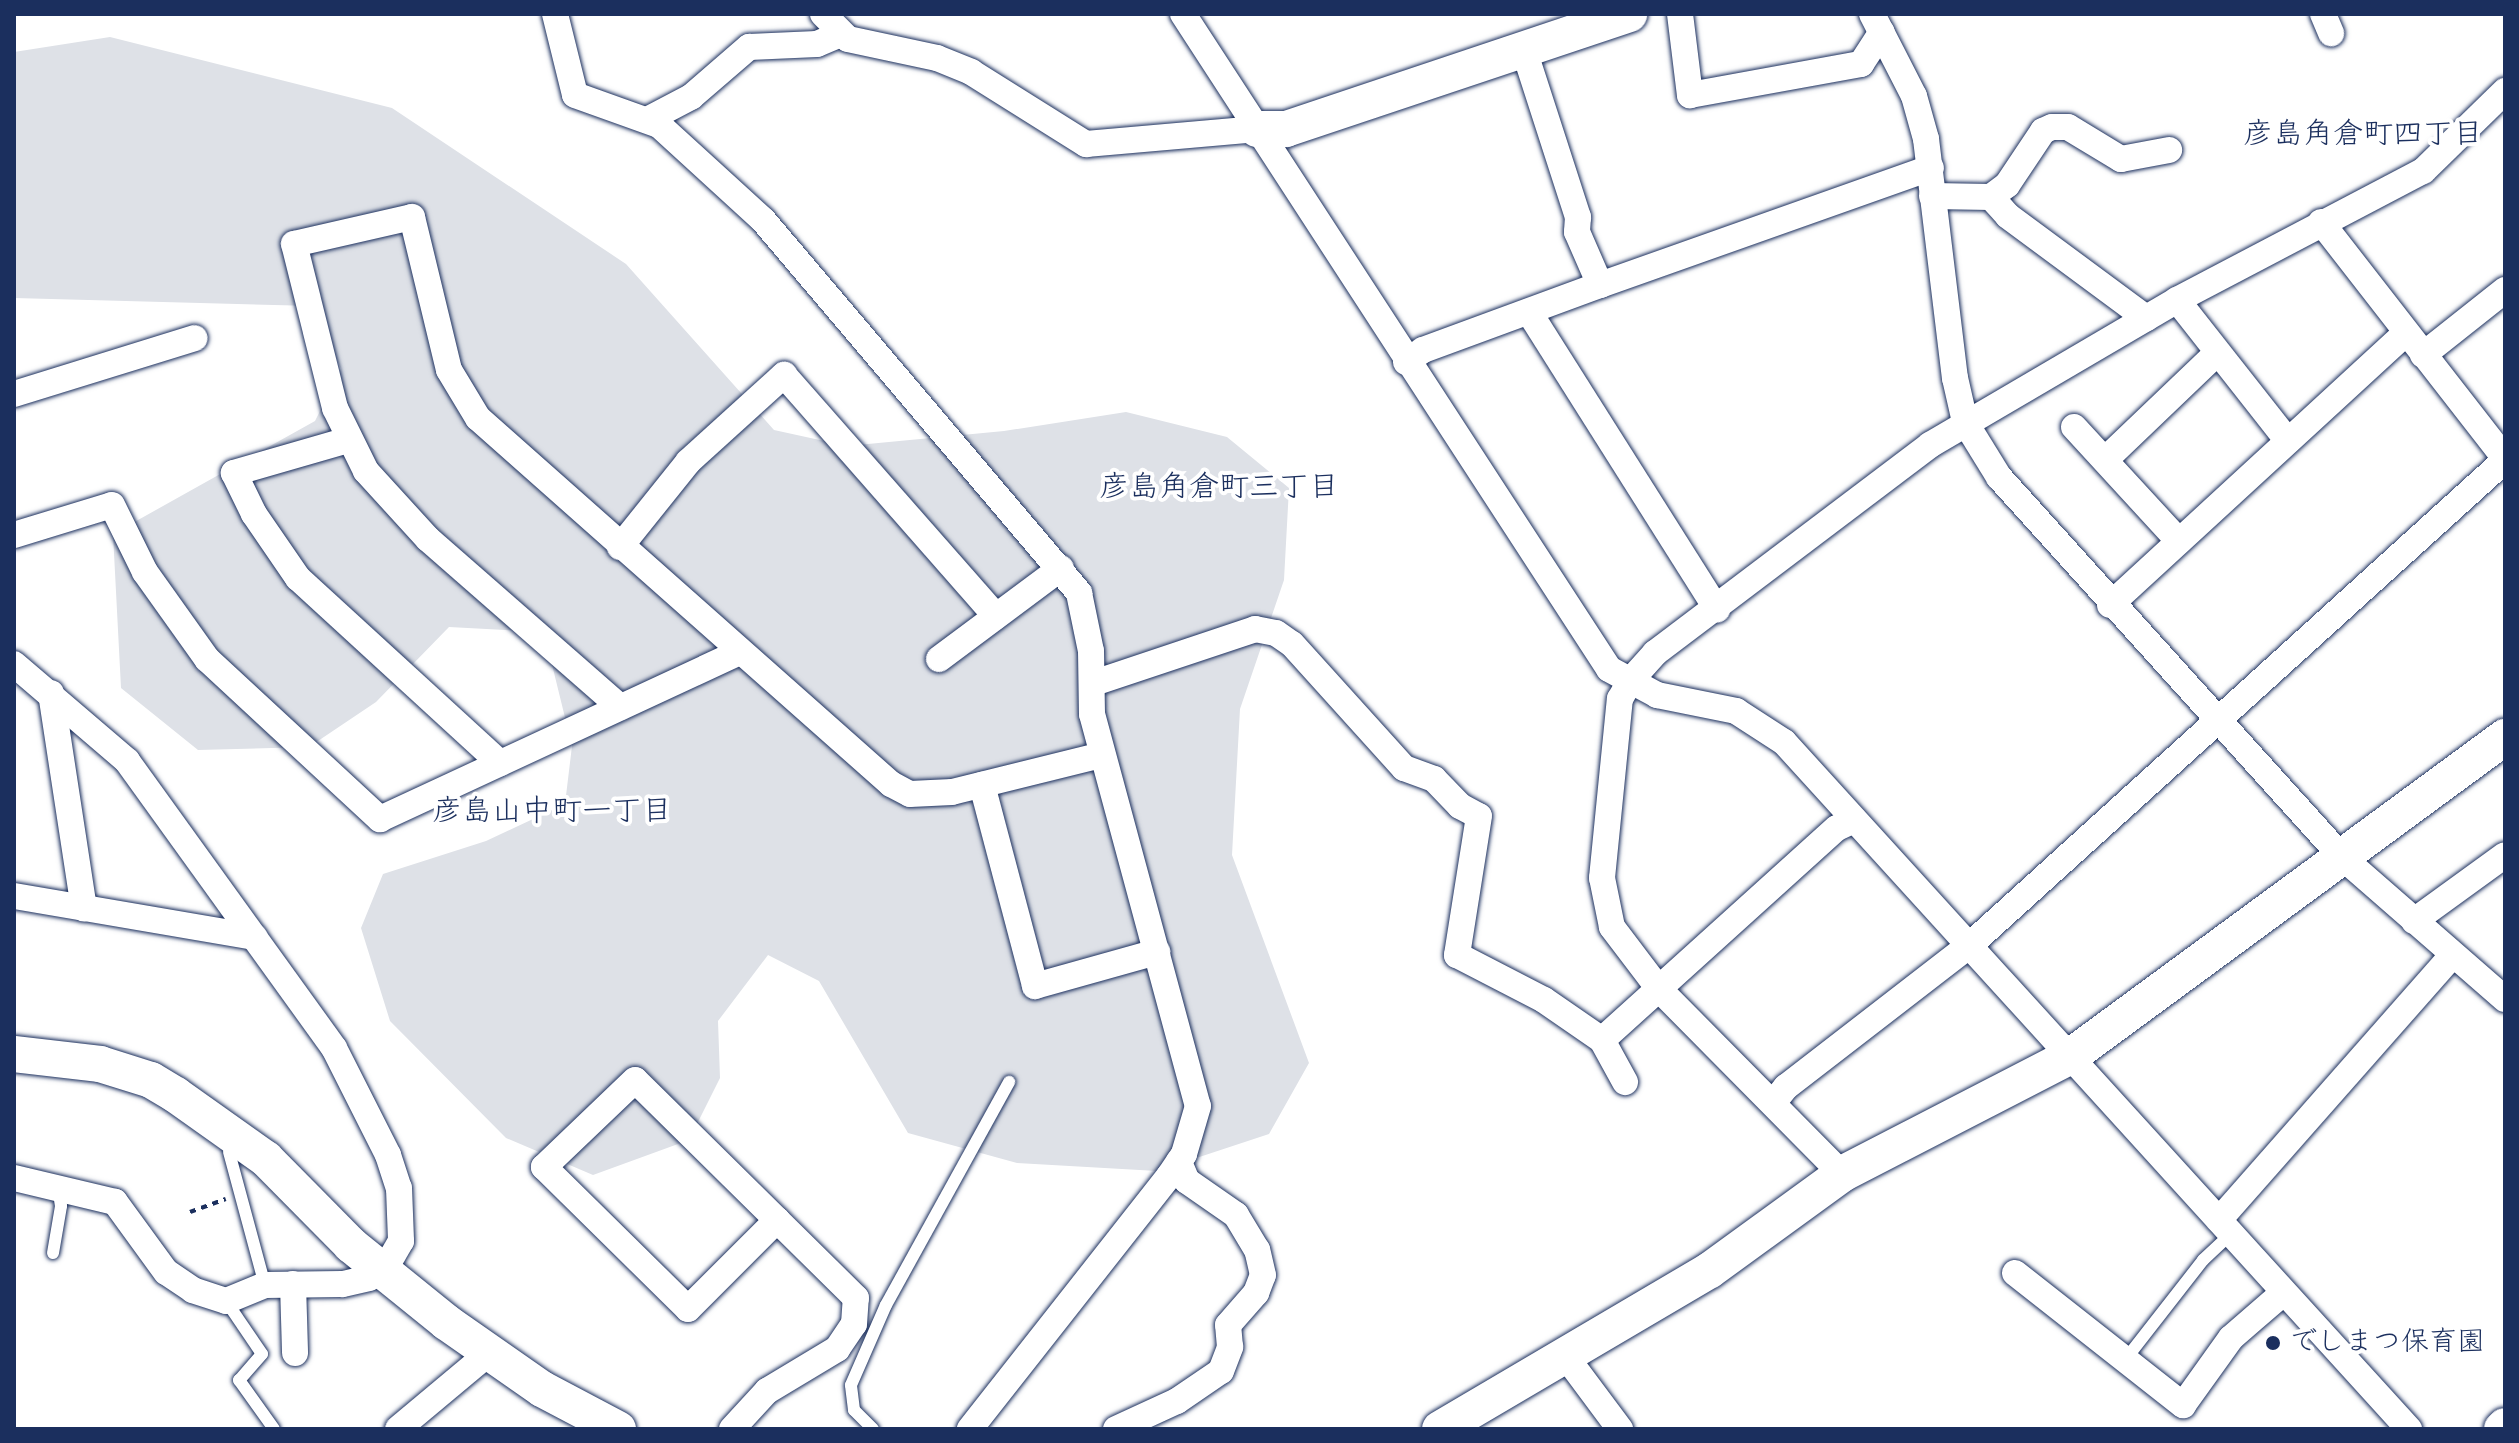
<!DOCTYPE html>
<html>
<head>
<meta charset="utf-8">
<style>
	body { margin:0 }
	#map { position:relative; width:2519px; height:1443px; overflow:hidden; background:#fff; font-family:Kalam,"Klee One",sans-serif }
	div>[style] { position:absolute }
	.green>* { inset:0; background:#dee1e7 }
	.path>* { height:4px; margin-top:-2px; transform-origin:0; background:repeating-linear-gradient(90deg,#1b2f5e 0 6px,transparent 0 12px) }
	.roads { filter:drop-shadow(0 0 2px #1b2f5e) drop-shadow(0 0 2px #1b2f5e) }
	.lane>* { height:12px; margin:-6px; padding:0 6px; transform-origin:6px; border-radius:6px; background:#fff }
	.street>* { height:26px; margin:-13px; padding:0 13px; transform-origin:13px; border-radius:13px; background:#fff }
	.secondary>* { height:36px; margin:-18px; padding:0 18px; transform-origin:18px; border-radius:18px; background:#fff }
	.dots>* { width:22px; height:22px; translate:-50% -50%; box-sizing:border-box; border:4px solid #fff; border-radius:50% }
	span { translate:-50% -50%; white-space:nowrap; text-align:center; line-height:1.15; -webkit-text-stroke:8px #fff; paint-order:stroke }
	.poi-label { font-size:28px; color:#1b2f5e }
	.left { translate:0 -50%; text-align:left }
	.neighbourhood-label { font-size:30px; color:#1b2f5e }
	.frame { position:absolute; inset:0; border:16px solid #1b2f5e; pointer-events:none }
</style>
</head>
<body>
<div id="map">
	<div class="green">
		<i style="clip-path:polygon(110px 37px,392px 108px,626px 264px,774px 430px,847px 446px,1004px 431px,1126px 412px,1227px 437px,1289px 488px,1284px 580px,1240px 709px,1232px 855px,1309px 1063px,1269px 1134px,1157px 1171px,1017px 1163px,908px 1133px,819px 981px,768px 955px,718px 1021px,720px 1078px,689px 1140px,593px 1175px,506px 1138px,390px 1021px,361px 928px,383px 874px,486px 841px,565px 804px,572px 746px,544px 632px,449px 627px,376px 702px,309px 747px,198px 750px,121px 688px,113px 534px,315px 421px,341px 369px,314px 306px,14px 298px,14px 52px)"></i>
	</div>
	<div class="path">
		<i style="left:190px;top:1212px;width:38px;rotate:-20deg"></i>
	</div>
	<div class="roads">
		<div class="lane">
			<i style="left:229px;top:1152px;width:138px;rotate:74.9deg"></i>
			<i style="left:53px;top:1253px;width:48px;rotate:-80.3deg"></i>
			<i style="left:61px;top:1206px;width:19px;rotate:-99deg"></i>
			<i style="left:226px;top:1301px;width:64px;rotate:55.8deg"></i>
			<i style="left:262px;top:1354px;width:35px;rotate:131deg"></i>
			<i style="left:239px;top:1380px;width:60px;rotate:54.5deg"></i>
			<i style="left:2125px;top:1360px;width:127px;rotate:-52deg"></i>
			<i style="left:2203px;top:1260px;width:40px;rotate:-43deg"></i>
			<i style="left:873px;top:1429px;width:27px;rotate:-135deg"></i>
			<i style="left:854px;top:1410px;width:25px;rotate:-97deg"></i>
			<i style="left:851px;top:1385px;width:87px;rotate:-66.4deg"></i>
			<i style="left:886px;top:1305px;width:255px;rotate:-61.1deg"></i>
		</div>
		<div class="street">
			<i style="left:555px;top:14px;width:83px;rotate:76.1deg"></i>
			<i style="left:575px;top:95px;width:89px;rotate:19.7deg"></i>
			<i style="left:659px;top:125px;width:141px;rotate:42.4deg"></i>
			<i style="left:763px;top:220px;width:489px;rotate:49.7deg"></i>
			<i style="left:1079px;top:593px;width:59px;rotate:78.3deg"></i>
			<i style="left:1091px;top:651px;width:63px;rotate:89.1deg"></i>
			<i style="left:1092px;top:714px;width:406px;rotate:74.9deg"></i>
			<i style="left:1198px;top:1106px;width:50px;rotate:106.3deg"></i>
			<i style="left:1184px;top:1154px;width:27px;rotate:124deg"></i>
			<i style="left:1169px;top:1176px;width:322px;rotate:128.2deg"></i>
			<i style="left:823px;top:14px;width:35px;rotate:45deg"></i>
			<i style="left:848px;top:39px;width:91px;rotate:12.1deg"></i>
			<i style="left:937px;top:58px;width:37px;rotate:22deg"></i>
			<i style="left:971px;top:72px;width:136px;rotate:32.1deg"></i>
			<i style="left:1086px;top:144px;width:172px;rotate:-5deg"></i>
			<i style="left:1183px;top:14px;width:781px;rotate:56.96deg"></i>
			<i style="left:1609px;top:669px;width:55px;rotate:28.4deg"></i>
			<i style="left:1657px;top:695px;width:81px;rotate:11.4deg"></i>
			<i style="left:1736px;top:711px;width:57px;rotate:32.9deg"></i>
			<i style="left:1784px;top:742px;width:929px;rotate:47.71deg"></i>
			<i style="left:1680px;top:14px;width:82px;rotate:83deg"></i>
			<i style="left:1690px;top:95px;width:174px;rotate:-10.3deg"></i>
			<i style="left:1861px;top:64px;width:38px;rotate:-57deg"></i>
			<i style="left:1872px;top:14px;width:92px;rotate:62.9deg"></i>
			<i style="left:1914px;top:96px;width:45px;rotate:74.4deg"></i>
			<i style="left:1926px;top:139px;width:241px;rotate:83.1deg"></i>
			<i style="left:1955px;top:378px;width:45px;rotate:77.2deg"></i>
			<i style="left:1965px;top:422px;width:65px;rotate:58.3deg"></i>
			<i style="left:1999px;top:477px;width:512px;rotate:47.93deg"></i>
			<i style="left:2342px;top:857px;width:216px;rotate:41.1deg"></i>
			<i style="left:2323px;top:14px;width:21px;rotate:67deg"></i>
			<i style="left:1524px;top:50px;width:176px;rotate:72.1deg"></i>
			<i style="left:1578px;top:217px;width:15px;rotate:94deg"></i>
			<i style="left:1577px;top:232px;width:58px;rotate:66.5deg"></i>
			<i style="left:1600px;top:285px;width:351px;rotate:-19.5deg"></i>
			<i style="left:647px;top:120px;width:50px;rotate:-27.6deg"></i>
			<i style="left:691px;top:97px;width:77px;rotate:-40.8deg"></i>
			<i style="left:749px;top:47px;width:68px;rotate:-2.5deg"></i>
			<i style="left:817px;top:44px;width:25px;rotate:-23deg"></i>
			<i style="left:1932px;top:196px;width:59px;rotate:1deg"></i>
			<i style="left:1991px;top:197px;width:25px;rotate:48deg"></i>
			<i style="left:2008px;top:216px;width:172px;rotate:36.5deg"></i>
			<i style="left:1991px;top:197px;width:20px;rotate:-37deg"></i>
			<i style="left:2007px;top:185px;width:65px;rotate:-56.3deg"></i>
			<i style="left:2043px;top:131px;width:10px;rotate:-24deg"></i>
			<i style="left:2052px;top:127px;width:16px"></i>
			<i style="left:2068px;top:127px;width:62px;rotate:31.1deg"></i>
			<i style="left:2121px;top:159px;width:49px;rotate:-10.6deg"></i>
			<i style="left:2321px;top:222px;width:299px;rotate:52.1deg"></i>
			<i style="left:2177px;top:300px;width:179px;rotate:51.8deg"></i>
			<i style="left:1529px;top:312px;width:352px;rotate:57.7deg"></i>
			<i style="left:2423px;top:355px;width:105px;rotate:-38.4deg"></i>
			<i style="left:1406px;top:362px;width:21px;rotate:-35deg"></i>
			<i style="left:1423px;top:350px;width:189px;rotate:-20.2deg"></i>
			<i style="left:14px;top:394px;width:189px;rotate:-17.2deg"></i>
			<i style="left:2074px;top:427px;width:155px;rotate:47.4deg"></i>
			<i style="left:348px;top:440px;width:119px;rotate:163.9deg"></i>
			<i style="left:234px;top:473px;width:46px;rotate:64deg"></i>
			<i style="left:254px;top:514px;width:78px;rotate:55.5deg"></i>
			<i style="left:298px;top:578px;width:274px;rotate:42.5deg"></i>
			<i style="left:2105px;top:460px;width:155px;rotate:-43.7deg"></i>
			<i style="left:14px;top:535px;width:102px;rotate:-17deg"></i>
			<i style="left:112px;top:505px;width:75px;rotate:63.8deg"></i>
			<i style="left:145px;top:572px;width:107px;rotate:54.5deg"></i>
			<i style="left:207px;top:659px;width:236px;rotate:42.8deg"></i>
			<i style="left:380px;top:819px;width:396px;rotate:-24.9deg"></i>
			<i style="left:620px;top:547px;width:109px;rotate:-51.3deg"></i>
			<i style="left:688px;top:462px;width:130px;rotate:-42.2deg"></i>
			<i style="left:784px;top:375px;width:321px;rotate:48.7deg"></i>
			<i style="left:2110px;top:605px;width:402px;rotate:-42.6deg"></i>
			<i style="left:939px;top:659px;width:152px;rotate:-36.7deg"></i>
			<i style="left:14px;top:664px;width:149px;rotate:40.6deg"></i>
			<i style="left:127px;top:761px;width:354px;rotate:54.2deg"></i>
			<i style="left:334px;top:1048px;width:120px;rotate:63.2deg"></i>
			<i style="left:388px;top:1155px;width:35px;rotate:72deg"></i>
			<i style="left:399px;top:1188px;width:53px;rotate:87.8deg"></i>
			<i style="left:401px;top:1241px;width:32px;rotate:120deg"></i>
			<i style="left:385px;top:1269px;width:18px;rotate:151deg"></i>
			<i style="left:369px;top:1278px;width:28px;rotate:167deg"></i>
			<i style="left:342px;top:1284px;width:77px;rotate:179.3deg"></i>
			<i style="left:265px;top:1285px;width:42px;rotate:157.7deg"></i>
			<i style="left:226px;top:1301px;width:35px;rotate:-162deg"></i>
			<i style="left:193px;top:1290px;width:32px;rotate:-146deg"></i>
			<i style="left:166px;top:1272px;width:87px;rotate:-126.1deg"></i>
			<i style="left:115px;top:1202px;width:104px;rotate:-166.6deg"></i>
			<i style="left:1094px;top:683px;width:170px;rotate:-18.5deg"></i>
			<i style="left:1255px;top:629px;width:21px;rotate:11deg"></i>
			<i style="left:1276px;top:633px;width:19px;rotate:35deg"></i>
			<i style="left:1292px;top:644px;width:167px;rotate:47.9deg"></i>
			<i style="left:1404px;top:768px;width:32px;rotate:20deg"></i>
			<i style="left:1434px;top:779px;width:37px;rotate:46deg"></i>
			<i style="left:1460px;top:806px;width:21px;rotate:28deg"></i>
			<i style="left:1479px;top:816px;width:141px;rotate:99deg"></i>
			<i style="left:1457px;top:955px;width:98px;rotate:27.3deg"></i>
			<i style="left:1544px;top:1000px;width:70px;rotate:34.6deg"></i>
			<i style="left:1602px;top:1040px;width:48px;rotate:61.3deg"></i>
			<i style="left:51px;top:693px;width:218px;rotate:81.3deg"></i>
			<i style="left:620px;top:707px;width:255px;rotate:-138.8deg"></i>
			<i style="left:428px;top:539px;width:92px;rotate:-132.4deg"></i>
			<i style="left:366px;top:471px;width:70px;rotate:-116.2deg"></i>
			<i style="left:335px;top:408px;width:169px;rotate:-104deg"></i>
			<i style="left:294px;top:244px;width:121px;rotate:-12.9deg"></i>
			<i style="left:412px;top:217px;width:157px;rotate:76.4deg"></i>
			<i style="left:449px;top:370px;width:56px;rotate:58.9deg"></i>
			<i style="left:478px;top:418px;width:552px;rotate:41.55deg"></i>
			<i style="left:891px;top:784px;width:21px;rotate:28deg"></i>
			<i style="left:910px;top:794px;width:42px;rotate:-2.7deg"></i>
			<i style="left:952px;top:792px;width:154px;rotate:-13.9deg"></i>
			<i style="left:982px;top:785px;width:208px;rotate:75.2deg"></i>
			<i style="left:1035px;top:986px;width:127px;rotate:-15.6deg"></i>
			<i style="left:14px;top:896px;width:244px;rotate:9.7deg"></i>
			<i style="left:2414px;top:921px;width:112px;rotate:-36deg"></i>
			<i style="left:1602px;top:1040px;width:316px;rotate:-42.1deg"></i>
			<i style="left:1837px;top:828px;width:19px;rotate:-25deg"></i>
			<i style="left:1773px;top:1103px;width:21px;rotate:-51deg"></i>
			<i style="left:1786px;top:1087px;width:232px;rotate:-37.7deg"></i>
			<i style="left:1970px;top:945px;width:722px;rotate:-42.19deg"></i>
			<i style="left:1842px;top:1174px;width:260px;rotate:-134.7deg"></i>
			<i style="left:1659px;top:989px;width:78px;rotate:-127.2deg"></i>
			<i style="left:1612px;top:927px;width:50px;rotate:-101.5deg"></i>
			<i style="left:1602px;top:878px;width:180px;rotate:-84.3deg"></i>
			<i style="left:1620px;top:699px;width:21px;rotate:-61deg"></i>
			<i style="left:1630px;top:681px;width:38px;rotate:-48deg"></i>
			<i style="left:1655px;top:653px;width:345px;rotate:-37.1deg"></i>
			<i style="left:1930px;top:445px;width:286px;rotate:-30.4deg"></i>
			<i style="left:2177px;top:300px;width:278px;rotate:-27.7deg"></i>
			<i style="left:2423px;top:171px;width:115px;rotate:-44.3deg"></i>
			<i style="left:2219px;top:1220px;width:352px;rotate:-48.6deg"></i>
			<i style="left:2015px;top:1273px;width:214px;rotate:38.2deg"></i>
			<i style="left:2183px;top:1405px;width:82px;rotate:-54.4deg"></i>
			<i style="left:2231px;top:1338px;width:69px;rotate:-40.9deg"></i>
			<i style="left:293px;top:1284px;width:69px;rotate:88.3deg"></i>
			<i style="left:1567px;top:1358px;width:89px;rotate:53.3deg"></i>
			<i style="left:398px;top:1429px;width:119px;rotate:-39.9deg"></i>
			<i style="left:732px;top:1429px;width:52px;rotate:-47.4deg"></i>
			<i style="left:767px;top:1391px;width:82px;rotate:-31deg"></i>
			<i style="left:837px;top:1349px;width:30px;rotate:-56deg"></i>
			<i style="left:854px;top:1324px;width:26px;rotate:-86deg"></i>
			<i style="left:856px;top:1298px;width:111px;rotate:-135.4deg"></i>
			<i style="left:777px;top:1220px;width:199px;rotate:-135.4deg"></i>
			<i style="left:635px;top:1080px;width:126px;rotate:136.3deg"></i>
			<i style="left:544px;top:1167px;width:202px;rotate:44.6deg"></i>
			<i style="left:688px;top:1309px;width:126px;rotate:-45deg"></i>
			<i style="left:1116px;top:1429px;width:67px;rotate:-24.7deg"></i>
			<i style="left:1177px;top:1401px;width:53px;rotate:-34.3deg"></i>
			<i style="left:1221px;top:1371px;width:26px;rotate:-69deg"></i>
			<i style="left:1230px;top:1347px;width:22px;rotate:-95deg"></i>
			<i style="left:1228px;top:1325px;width:43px;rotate:-48.8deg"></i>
			<i style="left:1256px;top:1293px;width:19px;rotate:-69deg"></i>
			<i style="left:1263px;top:1275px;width:26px;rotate:-103deg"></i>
			<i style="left:1257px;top:1250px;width:41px;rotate:-121deg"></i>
			<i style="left:1236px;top:1215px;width:60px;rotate:-145.2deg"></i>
			<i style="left:1187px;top:1181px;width:21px;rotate:-113deg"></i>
		</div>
		<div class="secondary">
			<i style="left:1257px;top:129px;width:29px"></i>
			<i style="left:1286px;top:129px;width:362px;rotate:-18.5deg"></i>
			<i style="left:14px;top:1054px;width:87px;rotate:6.6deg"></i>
			<i style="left:100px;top:1064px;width:53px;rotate:17.4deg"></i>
			<i style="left:151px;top:1080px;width:29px;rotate:31deg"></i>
			<i style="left:176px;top:1095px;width:110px;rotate:35.4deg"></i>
			<i style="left:266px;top:1159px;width:121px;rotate:45.3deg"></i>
			<i style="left:351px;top:1245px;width:122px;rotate:39deg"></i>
			<i style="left:446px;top:1322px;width:117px;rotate:34.9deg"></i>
			<i style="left:542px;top:1389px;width:86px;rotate:27.8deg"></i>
			<i style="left:1440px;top:1429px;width:313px;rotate:-30.5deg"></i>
			<i style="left:1710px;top:1270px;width:163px;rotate:-36deg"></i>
			<i style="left:1842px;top:1174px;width:258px;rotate:-27.3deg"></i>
			<i style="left:2071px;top:1056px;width:539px;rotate:-36.32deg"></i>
			<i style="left:2502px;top:1429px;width:4px;rotate:-45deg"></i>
		</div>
	</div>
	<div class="dots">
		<i style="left:2273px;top:1343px;background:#1b2f5e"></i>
	</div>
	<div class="poi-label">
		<span class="left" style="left:2289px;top:1343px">でしまつ保育園</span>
	</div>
	<div class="neighbourhood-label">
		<span style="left:2363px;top:135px">彦島角倉町四丁目</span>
		<span style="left:1219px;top:488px">彦島角倉町三丁目</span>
		<span style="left:552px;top:812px">彦島山中町一丁目</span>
	</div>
	<div class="frame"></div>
</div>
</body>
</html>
